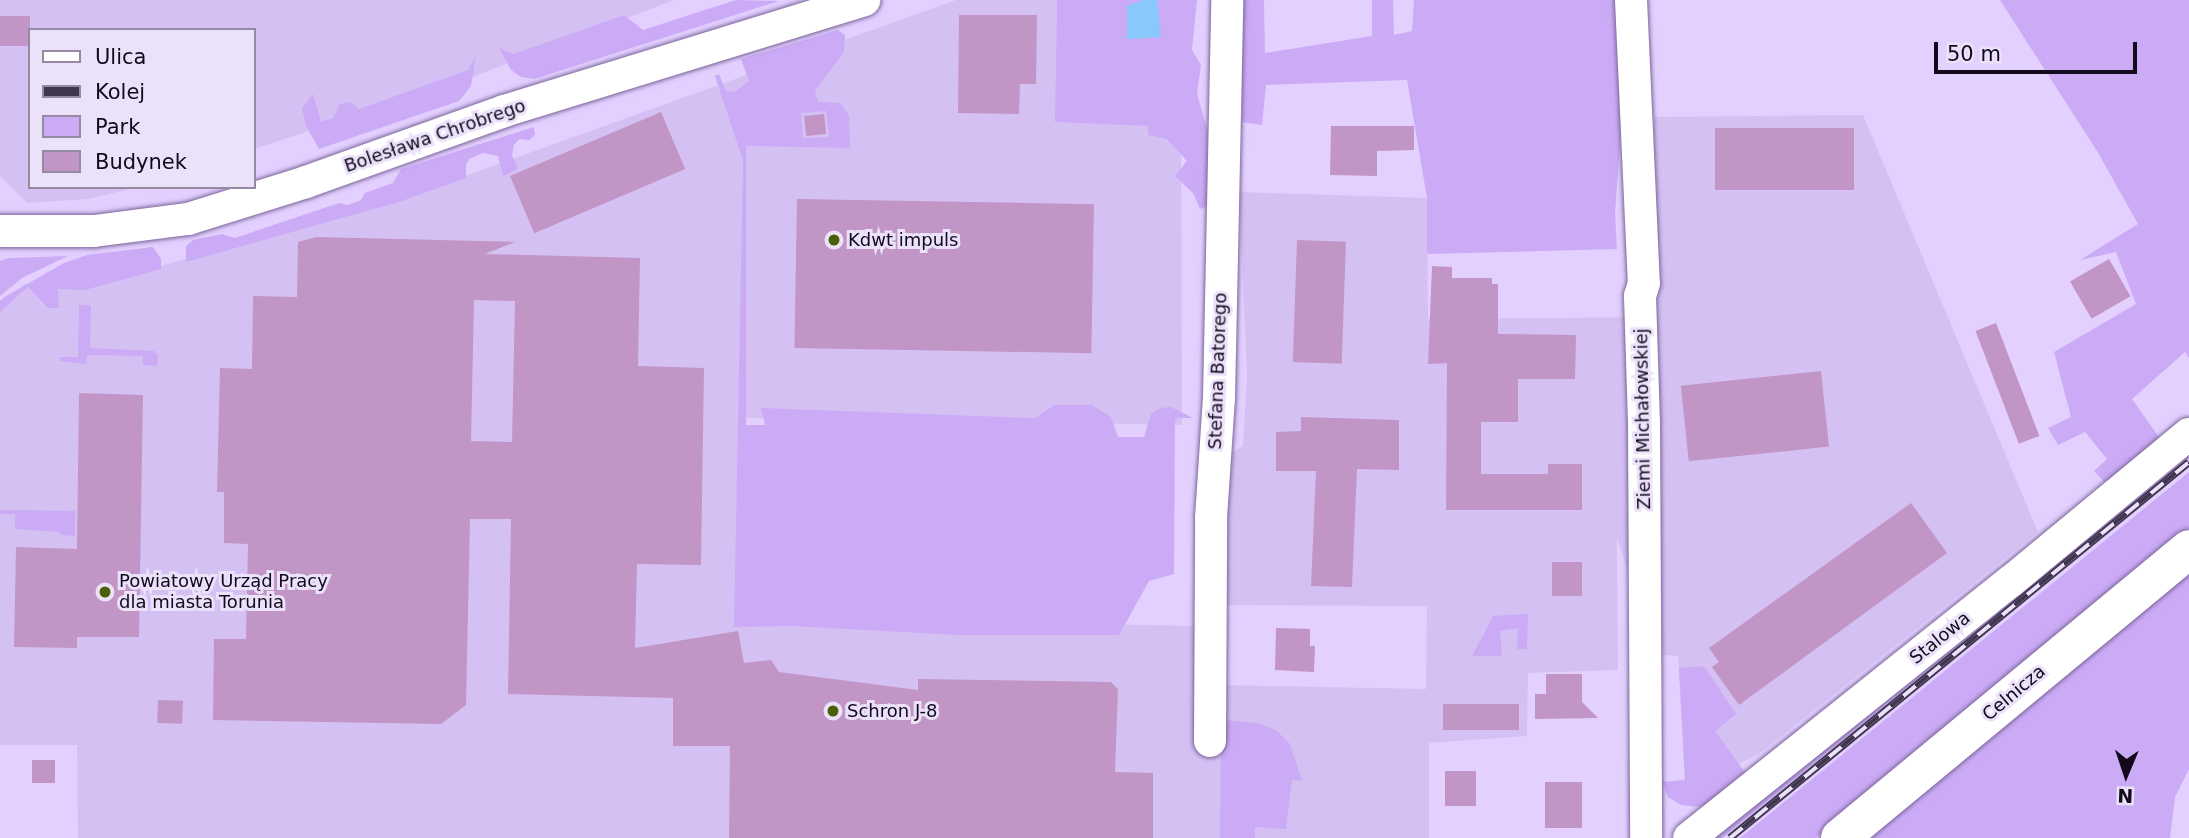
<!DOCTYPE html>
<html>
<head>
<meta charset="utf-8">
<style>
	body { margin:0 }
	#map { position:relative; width:2189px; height:838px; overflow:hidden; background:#e3d0ff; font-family:"DejaVu Sans",sans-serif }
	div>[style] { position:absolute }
	.built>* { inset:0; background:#d5c0f4 }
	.green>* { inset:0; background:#cbabf6 }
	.water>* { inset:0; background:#88c8fa }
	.building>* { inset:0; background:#c195c6; transform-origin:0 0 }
	.roads { filter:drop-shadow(0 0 2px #7c659a) drop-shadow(0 0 2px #7c659a) }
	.street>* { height:32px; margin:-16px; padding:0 16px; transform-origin:16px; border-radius:16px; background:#fff }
	.secondary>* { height:38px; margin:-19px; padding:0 19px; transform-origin:19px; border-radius:19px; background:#fff }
	.rail>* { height:8px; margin-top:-4px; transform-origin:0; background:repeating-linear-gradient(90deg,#ebe2fa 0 16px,#413650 0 32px); box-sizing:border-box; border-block:2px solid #413650 }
	.dots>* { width:19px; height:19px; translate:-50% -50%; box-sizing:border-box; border:4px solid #ebe2fa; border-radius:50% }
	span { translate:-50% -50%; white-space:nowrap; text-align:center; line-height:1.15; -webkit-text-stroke:6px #ebe2fa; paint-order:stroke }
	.street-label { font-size:18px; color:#12091d }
	.poi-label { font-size:18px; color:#12091d }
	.left { translate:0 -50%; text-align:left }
	.legend { position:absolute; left:28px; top:28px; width:228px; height:161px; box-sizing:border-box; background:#ebe2fa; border:2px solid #948ba2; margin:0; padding:9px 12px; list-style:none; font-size:21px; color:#12091d }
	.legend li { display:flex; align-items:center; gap:14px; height:35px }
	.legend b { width:35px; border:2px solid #948ba2 }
	.north { position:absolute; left:2091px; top:740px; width:70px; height:70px; -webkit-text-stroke:5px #ebe2fa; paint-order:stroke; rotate:182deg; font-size:19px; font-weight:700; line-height:28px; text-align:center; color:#12091d }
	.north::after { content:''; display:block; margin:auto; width:24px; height:32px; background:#12091d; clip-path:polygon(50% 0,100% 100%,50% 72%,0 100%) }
	.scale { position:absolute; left:1934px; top:42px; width:203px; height:32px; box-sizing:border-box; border:4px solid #12091d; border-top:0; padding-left:9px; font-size:21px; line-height:24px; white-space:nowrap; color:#12091d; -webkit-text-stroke:5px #ebe2fa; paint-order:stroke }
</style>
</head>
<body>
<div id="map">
	<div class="built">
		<i style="clip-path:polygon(0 0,674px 0,454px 84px,254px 149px,254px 30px,30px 30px,30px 187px,137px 187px,89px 199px,27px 203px,0 176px)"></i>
		<i style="clip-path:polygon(956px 0,1057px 0,1056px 118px,1181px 121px,1182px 425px,741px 418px,735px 618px,1204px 626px,1222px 685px,1426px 689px,1427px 606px,1224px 605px,1229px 455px,1243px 446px,1247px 376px,1239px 192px,1427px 198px,1428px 319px,1656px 317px,1654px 117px,1863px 115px,2038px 532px,1760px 753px,1705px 782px,1685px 781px,1678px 656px,1657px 654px,1617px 538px,1618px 670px,1528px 673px,1527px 736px,1429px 743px,1429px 838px,78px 838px,77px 745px,0 745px,0 307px,25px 284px,81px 288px,398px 200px)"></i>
	</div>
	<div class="green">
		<i style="clip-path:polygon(736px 0,779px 1px,534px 79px,521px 77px,511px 70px,499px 48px,514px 54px,624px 15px,643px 30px)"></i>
		<i style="clip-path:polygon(1057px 0,1197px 0,1192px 50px,1201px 65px,1197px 94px,1208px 132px,1208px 206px,1200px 209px,1193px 193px,1175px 176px,1187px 161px,1167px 139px,1148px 135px,1148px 126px,1055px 122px)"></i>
		<i style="clip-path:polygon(1242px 0,1264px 0,1265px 53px,1372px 36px,1372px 0,1393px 0,1394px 35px,1412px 31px,1414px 0,1616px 0,1627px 49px,1615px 213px,1617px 249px,1427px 254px,1427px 198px,1407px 80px,1266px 85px,1262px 125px,1242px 122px)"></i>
		<i style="clip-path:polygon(2000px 0,2189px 0,2189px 358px,2185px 352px,2132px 399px,2161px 440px,2113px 491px,2094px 471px,2107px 459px,2085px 432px,2058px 445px,2048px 428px,2071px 417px,2054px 352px,2136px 304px,2116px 252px,2080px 260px,2138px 224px,2097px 151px)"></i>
		<i style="clip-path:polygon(evenodd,838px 30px,845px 35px,844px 52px,815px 91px,818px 102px,840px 103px,849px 115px,850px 148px,746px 146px,746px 425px,765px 425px,761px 408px,1035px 418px,1054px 405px,1092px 405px,1111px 417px,1118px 437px,1144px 437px,1151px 414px,1160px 408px,1171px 407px,1193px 418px,1175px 418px,1174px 574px,1149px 581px,1119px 635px,959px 635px,791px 626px,734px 627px,743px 161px,715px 76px,719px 74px,726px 91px,735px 92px,749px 81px,741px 59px,838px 30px,826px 111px,829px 137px,803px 138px,801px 113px,826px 111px)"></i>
		<i style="clip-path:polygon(476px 56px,471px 86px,459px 101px,319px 149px,306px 126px,302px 108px,313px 94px,321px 122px,333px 118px,340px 104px,351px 102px,359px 109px,468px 70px)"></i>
		<i style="clip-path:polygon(534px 127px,535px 135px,529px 140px,519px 139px,514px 145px,512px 155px,518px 169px,503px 176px,498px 156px,483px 153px,469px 159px,466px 165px,466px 178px,402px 201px,186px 262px,186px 246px,193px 240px,222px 234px,235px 238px,339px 203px,348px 205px,361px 200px,365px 193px,393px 183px,401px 169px)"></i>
		<i style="clip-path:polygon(153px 247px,161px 259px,161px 269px,85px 290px,58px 289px,59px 308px,48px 308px,28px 287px,0 312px,0 301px,6px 296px,64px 263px,87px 255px)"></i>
		<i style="clip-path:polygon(68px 256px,22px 278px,0 296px,0 261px,9px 258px)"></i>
		<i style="clip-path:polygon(79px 305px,91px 305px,90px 348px,154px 351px,158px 355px,157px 366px,143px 365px,143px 356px,87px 355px,86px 364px,61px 361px,59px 357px,78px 357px)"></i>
		<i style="clip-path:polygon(2189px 443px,2189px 458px,1722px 838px,1701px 838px)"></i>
		<i style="clip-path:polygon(2189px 472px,2189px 528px,1816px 838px,1740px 838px)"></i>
		<i style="clip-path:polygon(0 510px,75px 511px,75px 536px,60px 535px,60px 532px,15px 529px,15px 514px,0 514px)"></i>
		<i style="clip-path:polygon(2189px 568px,2189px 769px,2175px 797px,2170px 838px,1867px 838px)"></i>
		<i style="clip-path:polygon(1528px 614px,1527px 649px,1517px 649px,1518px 628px,1500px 631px,1502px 656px,1472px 656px,1493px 616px)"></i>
		<i style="clip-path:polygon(1704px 666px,1736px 714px,1715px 731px,1749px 778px,1715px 804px,1698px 807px,1681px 805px,1668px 797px,1662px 782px,1685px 780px,1679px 668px)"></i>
		<i style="clip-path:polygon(1221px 720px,1259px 723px,1277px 731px,1290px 744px,1302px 781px,1292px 780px,1286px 829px,1255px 827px,1255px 838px,1220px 838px)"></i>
	</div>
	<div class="water">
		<i style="clip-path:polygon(1143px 0,1157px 0,1161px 37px,1127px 39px,1127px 6px)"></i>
	</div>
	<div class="building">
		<i style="clip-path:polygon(959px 15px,1037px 15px,1036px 84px,1020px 84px,1019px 114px,958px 113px)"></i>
		<i style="left:0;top:16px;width:30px;height:30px"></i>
		<i style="left:661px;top:112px;width:62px;height:164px;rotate:67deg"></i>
		<i style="left:824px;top:114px;width:20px;height:20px;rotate:84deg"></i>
		<i style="clip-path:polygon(1331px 126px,1414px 126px,1414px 150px,1377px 151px,1377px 176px,1330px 175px)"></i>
		<i style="left:1715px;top:128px;width:139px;height:62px"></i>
		<i style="left:797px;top:199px;width:297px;height:149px;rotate:1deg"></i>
		<i style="clip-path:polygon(evenodd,316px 237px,515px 242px,485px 254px,640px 258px,638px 366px,704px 368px,701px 565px,637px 564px,635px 648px,738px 631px,744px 663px,771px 660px,779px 672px,918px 690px,918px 679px,1111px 682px,1118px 689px,1115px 772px,1153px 773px,1153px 838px,729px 838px,730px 746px,673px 746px,673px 698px,508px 694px,511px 519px,470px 519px,466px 705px,441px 724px,213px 720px,214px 639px,246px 639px,248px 544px,224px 543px,224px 492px,217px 492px,220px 368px,252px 369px,253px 296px,297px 297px,298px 242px,316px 237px,474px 300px,515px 301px,512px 442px,471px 441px,474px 300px)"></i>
		<i style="left:1297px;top:240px;width:49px;height:122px;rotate:2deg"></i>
		<i style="left:2109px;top:259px;width:43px;height:45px;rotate:60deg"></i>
		<i style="clip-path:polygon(1432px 266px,1452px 267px,1452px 278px,1492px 278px,1492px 284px,1498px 284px,1498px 334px,1576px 335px,1575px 379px,1518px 379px,1518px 422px,1481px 422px,1481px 474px,1548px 474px,1548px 464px,1582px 464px,1582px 510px,1446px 510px,1447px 363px,1428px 364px)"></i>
		<i style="left:1996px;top:323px;width:121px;height:22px;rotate:69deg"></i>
		<i style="left:1821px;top:371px;width:76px;height:141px;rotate:84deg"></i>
		<i style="clip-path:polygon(79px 393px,143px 395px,139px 637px,77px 637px,77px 648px,14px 647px,16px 547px,77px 549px)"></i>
		<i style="clip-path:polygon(1301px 417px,1399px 420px,1399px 470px,1357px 469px,1352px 587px,1311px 586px,1316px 471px,1276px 471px,1276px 432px,1301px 431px)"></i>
		<i style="clip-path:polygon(1911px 503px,1947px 553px,1739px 705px,1712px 667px,1719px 662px,1709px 648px)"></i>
		<i style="left:1552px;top:562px;width:30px;height:34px"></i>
		<i style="clip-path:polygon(1276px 628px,1310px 629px,1310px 646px,1315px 646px,1314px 672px,1275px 670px)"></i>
		<i style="clip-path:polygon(1546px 674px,1582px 674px,1582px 702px,1598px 718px,1535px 719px,1535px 694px,1546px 694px)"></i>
		<i style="left:158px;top:700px;width:25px;height:23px;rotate:2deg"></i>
		<i style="left:1443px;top:704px;width:76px;height:26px"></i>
		<i style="left:32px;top:760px;width:23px;height:23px"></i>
		<i style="left:1445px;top:771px;width:31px;height:35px"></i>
		<i style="left:1545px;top:782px;width:37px;height:46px"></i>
	</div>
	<div class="roads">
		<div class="street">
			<i style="left:1631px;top:0;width:283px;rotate:87.4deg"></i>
			<i style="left:1644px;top:283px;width:14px;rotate:107deg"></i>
			<i style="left:1640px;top:296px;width:126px;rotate:88.2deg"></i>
			<i style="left:1644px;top:422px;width:416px;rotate:89.7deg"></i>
			<i style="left:0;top:231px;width:94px"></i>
			<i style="left:94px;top:231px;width:95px;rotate:-7.3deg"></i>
			<i style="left:188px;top:219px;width:124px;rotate:-17.4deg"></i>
			<i style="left:306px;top:182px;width:210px;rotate:-19.7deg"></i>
			<i style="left:504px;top:111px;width:377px;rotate:-17.1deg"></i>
			<i style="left:1210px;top:741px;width:223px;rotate:-89.7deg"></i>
			<i style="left:1211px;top:518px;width:120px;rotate:-86.2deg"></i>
			<i style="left:1219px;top:398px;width:398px;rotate:-88.8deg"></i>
			<i style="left:1689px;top:838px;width:411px;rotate:-38.6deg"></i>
			<i style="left:2010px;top:582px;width:232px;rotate:-39.6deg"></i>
		</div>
		<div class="secondary">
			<i style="left:1840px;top:838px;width:453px;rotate:-39.6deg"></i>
		</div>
	</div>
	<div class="rail">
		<i style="left:1730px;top:838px;width:593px;rotate:-39.32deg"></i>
	</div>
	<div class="dots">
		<i style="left:834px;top:240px;background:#4b5f07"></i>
		<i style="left:105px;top:592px;background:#4b5f07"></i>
		<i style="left:833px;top:711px;background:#4b5f07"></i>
	</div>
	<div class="street-label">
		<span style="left:435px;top:136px;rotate:-19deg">Bolesława Chrobrego</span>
		<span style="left:1218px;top:371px;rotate:-88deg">Stefana Batorego</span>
		<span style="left:1643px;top:419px;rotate:-91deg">Ziemi Michałowskiej</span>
		<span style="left:1940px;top:638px;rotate:-39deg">Stalowa</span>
		<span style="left:2014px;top:693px;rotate:-40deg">Celnicza</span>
	</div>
	<div class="poi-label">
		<span class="left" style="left:848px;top:240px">Kdwt impuls</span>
		<span class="left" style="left:119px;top:592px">Powiatowy Urząd Pracy<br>dla miasta Torunia</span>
		<span class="left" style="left:847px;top:711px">Schron J-8</span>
	</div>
	<ul class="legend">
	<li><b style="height:9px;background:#fff"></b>Ulica</li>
	<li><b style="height:9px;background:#413650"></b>Kolej</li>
	<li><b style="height:19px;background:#cbabf6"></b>Park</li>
	<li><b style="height:19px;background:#c195c6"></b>Budynek</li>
	</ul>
	<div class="north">N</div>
	<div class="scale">50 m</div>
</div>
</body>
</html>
